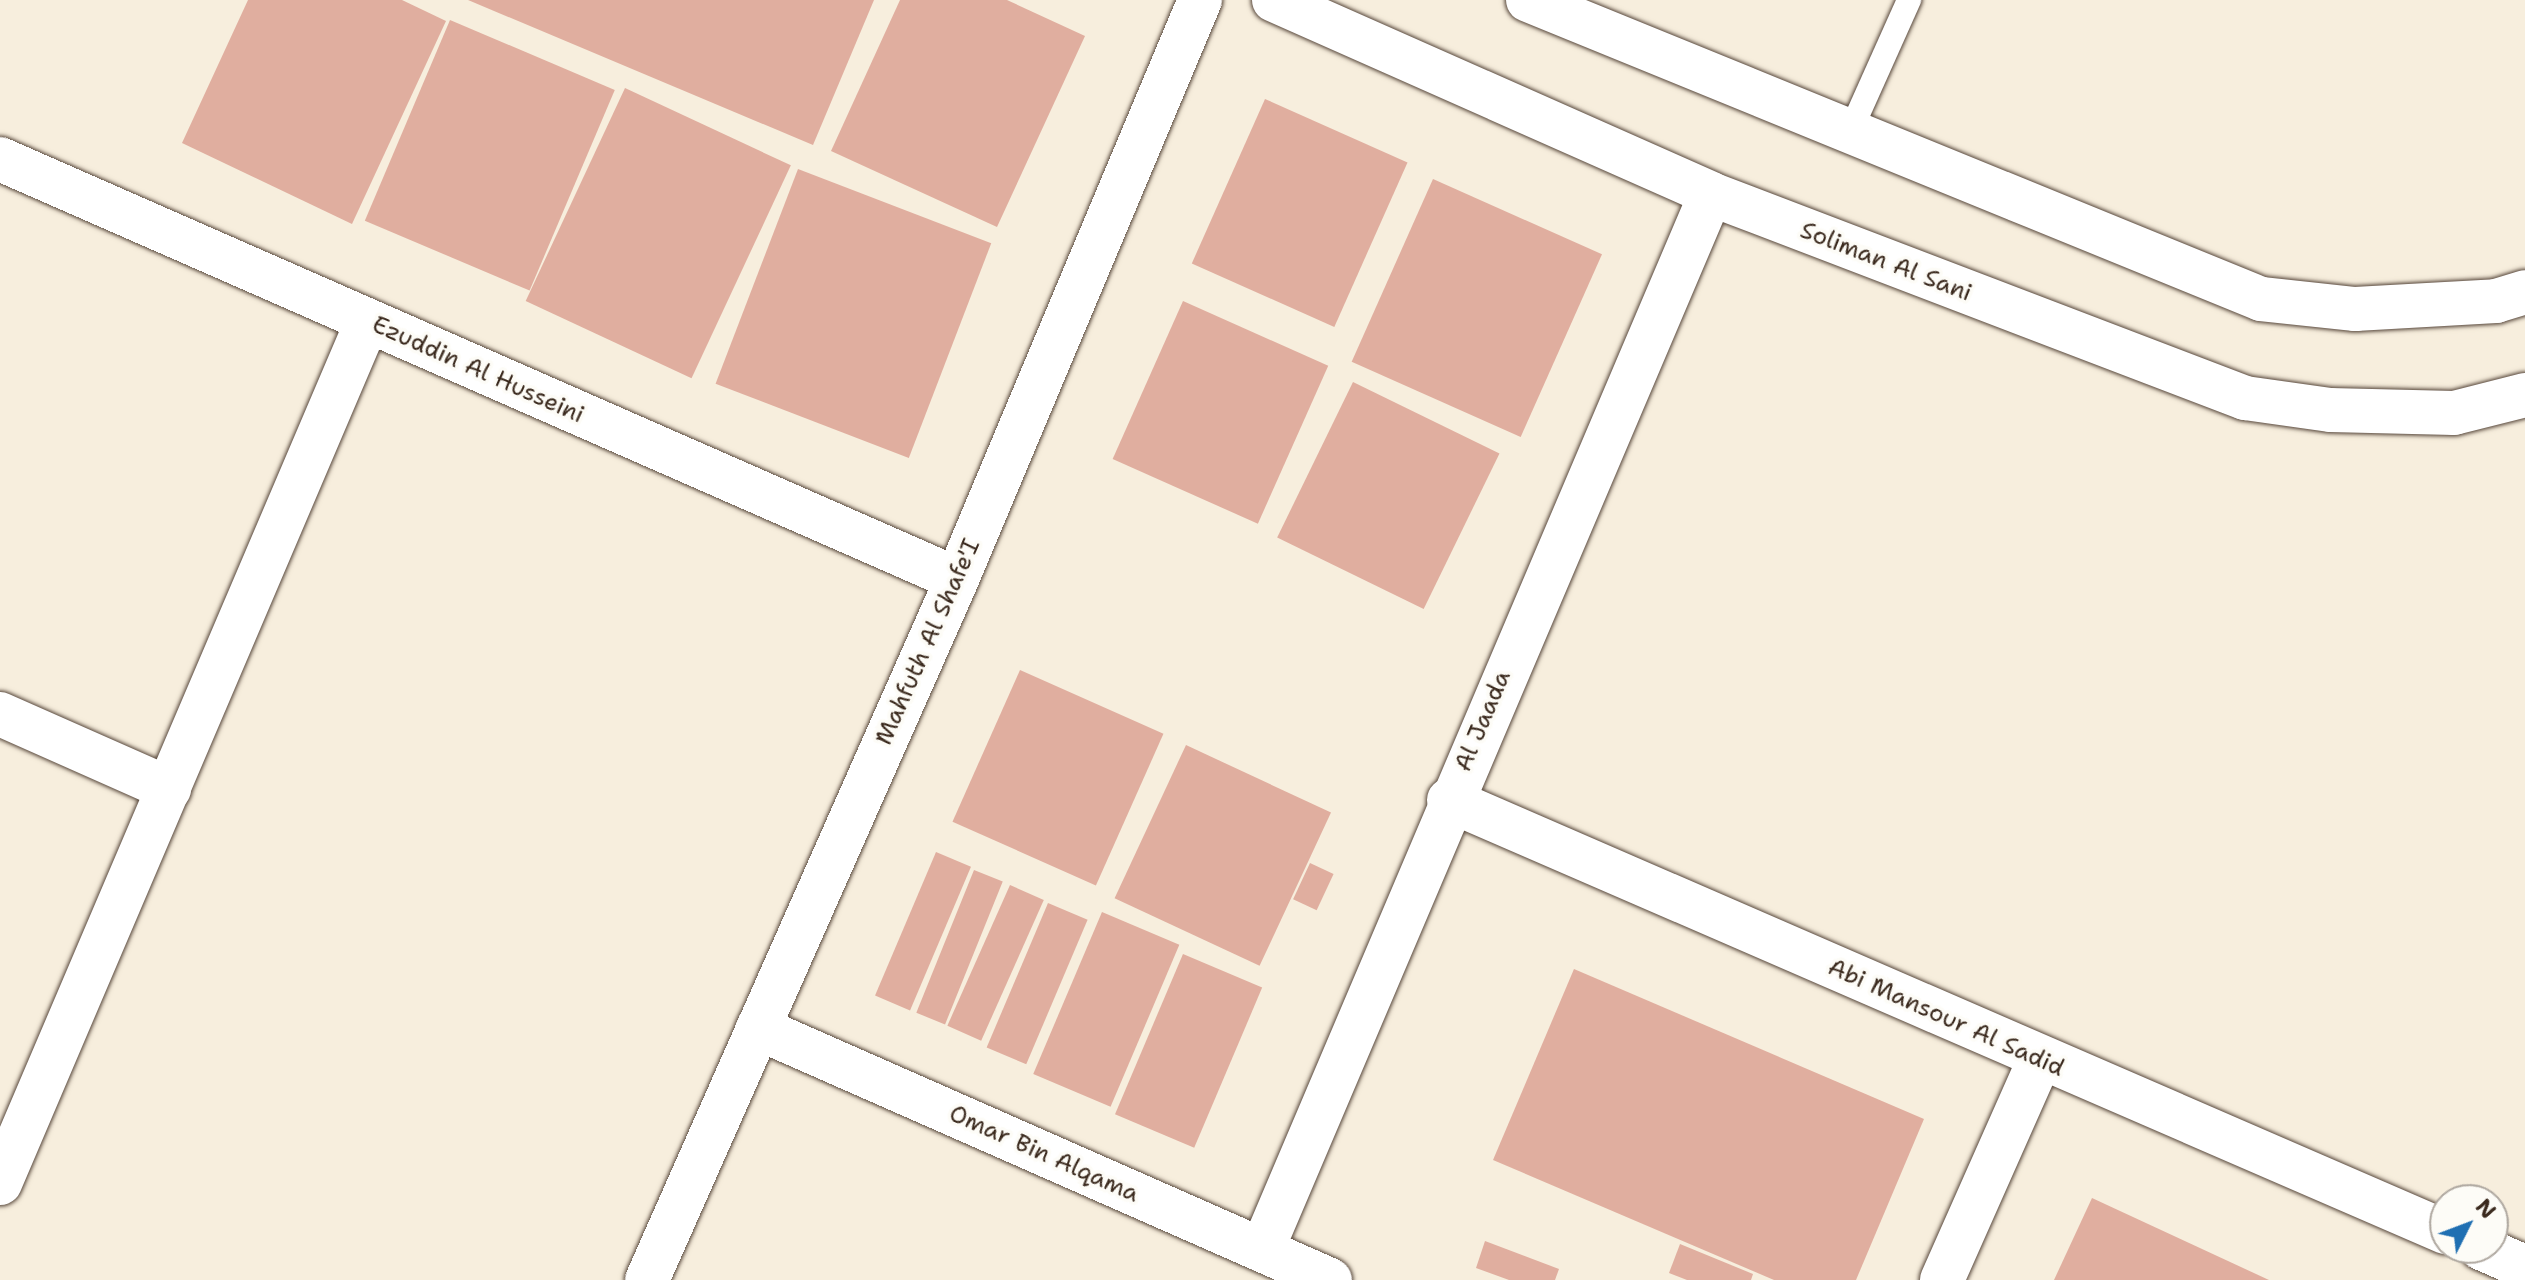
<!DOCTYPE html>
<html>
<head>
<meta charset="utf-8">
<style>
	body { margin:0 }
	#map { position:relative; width:2525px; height:1280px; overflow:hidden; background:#f7eedd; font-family:"Shantell Sans",sans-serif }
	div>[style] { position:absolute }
	.building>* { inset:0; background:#e0ae9f; transform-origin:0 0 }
	.roads { filter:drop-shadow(0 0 2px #57473b) drop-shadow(0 0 2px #57473b) }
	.service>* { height:24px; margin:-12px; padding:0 12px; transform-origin:12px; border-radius:12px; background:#fff }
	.minor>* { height:44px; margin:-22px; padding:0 22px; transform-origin:22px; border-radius:22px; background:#fff }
	.tertiary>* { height:44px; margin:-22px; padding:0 22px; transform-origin:22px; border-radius:22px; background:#fff }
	span { translate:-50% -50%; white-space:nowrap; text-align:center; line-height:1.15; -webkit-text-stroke:7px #fdfcf7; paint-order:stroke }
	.street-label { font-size:24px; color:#3b2a1e }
	.north { position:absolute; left:2429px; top:1184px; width:80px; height:80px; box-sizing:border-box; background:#fdfcf7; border:2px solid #afa8a0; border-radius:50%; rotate:48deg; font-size:22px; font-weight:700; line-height:32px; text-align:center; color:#3b2a1e }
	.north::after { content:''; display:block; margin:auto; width:28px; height:36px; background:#1f6fb2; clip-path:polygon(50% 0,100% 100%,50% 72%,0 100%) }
</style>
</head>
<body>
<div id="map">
	<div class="building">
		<i style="clip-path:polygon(248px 0,402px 0,446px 21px,352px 224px,182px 143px)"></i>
		<i style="clip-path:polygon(468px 0,874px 0,813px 145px)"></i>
		<i style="clip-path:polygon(900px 0,1007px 0,1085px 36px,997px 227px,831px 151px)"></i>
		<i style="left:450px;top:20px;width:179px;height:218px;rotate:23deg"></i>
		<i style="left:625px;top:88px;width:183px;height:235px;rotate:25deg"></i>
		<i style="left:1265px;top:99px;width:156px;height:180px;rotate:24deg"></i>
		<i style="left:798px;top:169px;width:207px;height:230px;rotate:21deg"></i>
		<i style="left:1433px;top:179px;width:185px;height:200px;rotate:24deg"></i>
		<i style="left:1183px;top:301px;width:159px;height:173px;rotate:24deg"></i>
		<i style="left:1353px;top:382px;width:163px;height:173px;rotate:26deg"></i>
		<i style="left:1020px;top:670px;width:157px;height:166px;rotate:24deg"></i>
		<i style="left:1186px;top:745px;width:160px;height:169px;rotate:25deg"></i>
		<i style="left:936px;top:852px;width:38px;height:156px;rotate:23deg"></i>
		<i style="left:1310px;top:863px;width:26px;height:40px;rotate:25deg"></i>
		<i style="left:974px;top:870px;width:31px;height:154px;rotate:22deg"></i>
		<i style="left:1010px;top:885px;width:37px;height:154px;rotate:24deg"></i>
		<i style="left:1048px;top:903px;width:43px;height:157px;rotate:23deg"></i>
		<i style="left:1102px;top:912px;width:84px;height:176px;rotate:23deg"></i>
		<i style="left:1183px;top:954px;width:86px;height:174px;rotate:23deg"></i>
		<i style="clip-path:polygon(1574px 969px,1924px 1119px,1856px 1280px,1774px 1280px,1493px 1160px)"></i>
		<i style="clip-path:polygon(2092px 1198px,2269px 1280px,2054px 1280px)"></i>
		<i style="clip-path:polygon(1485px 1241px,1559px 1269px,1555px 1280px,1509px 1280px,1476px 1268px)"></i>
		<i style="clip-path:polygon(1680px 1244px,1753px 1274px,1751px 1280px,1687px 1280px,1669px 1273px)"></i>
	</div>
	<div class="roads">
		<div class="service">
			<i style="left:1850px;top:132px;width:145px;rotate:-65.9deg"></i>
		</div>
		<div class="minor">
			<i style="left:0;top:159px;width:1045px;rotate:23.7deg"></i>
			<i style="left:0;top:714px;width:185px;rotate:23.9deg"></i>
			<i style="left:1449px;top:800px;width:1086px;rotate:23.45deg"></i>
			<i style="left:758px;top:1028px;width:625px;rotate:23.78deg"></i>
			<i style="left:0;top:1183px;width:936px;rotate:-66.91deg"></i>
			<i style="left:2481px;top:1248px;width:48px;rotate:23.4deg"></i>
			<i style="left:1262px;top:1250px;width:1147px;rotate:-66.97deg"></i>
			<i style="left:647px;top:1280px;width:766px;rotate:-66.14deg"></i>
			<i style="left:957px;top:579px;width:628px;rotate:-67.23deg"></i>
			<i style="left:1942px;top:1280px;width:242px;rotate:-66.1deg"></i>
		</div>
		<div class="tertiary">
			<i style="left:1274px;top:0;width:478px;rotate:23.9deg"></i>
			<i style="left:1711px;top:194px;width:572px;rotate:20.91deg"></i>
			<i style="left:2245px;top:398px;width:86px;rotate:8deg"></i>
			<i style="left:2330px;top:410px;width:124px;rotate:1.4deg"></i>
			<i style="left:2454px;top:413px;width:73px;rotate:-14.2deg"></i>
			<i style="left:1528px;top:0;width:792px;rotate:22.19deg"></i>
			<i style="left:2261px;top:299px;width:95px;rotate:6.1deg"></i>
			<i style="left:2355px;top:309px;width:141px;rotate:-3.2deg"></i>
			<i style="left:2496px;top:301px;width:30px;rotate:-17deg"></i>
		</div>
	</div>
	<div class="street-label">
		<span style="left:1886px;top:262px;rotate:21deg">Soliman Al Sani</span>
		<span style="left:478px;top:370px;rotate:24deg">Ezuddin Al Husseini</span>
		<span style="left:928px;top:642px;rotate:-66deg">Mahfuth Al Shafe'I</span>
		<span style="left:1483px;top:721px;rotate:-67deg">Al Jaada</span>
		<span style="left:1946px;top:1018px;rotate:24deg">Abi Mansour Al Sadid</span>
		<span style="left:1044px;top:1154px;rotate:24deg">Omar Bin Alqama</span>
	</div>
	<div class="north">N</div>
</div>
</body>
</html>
